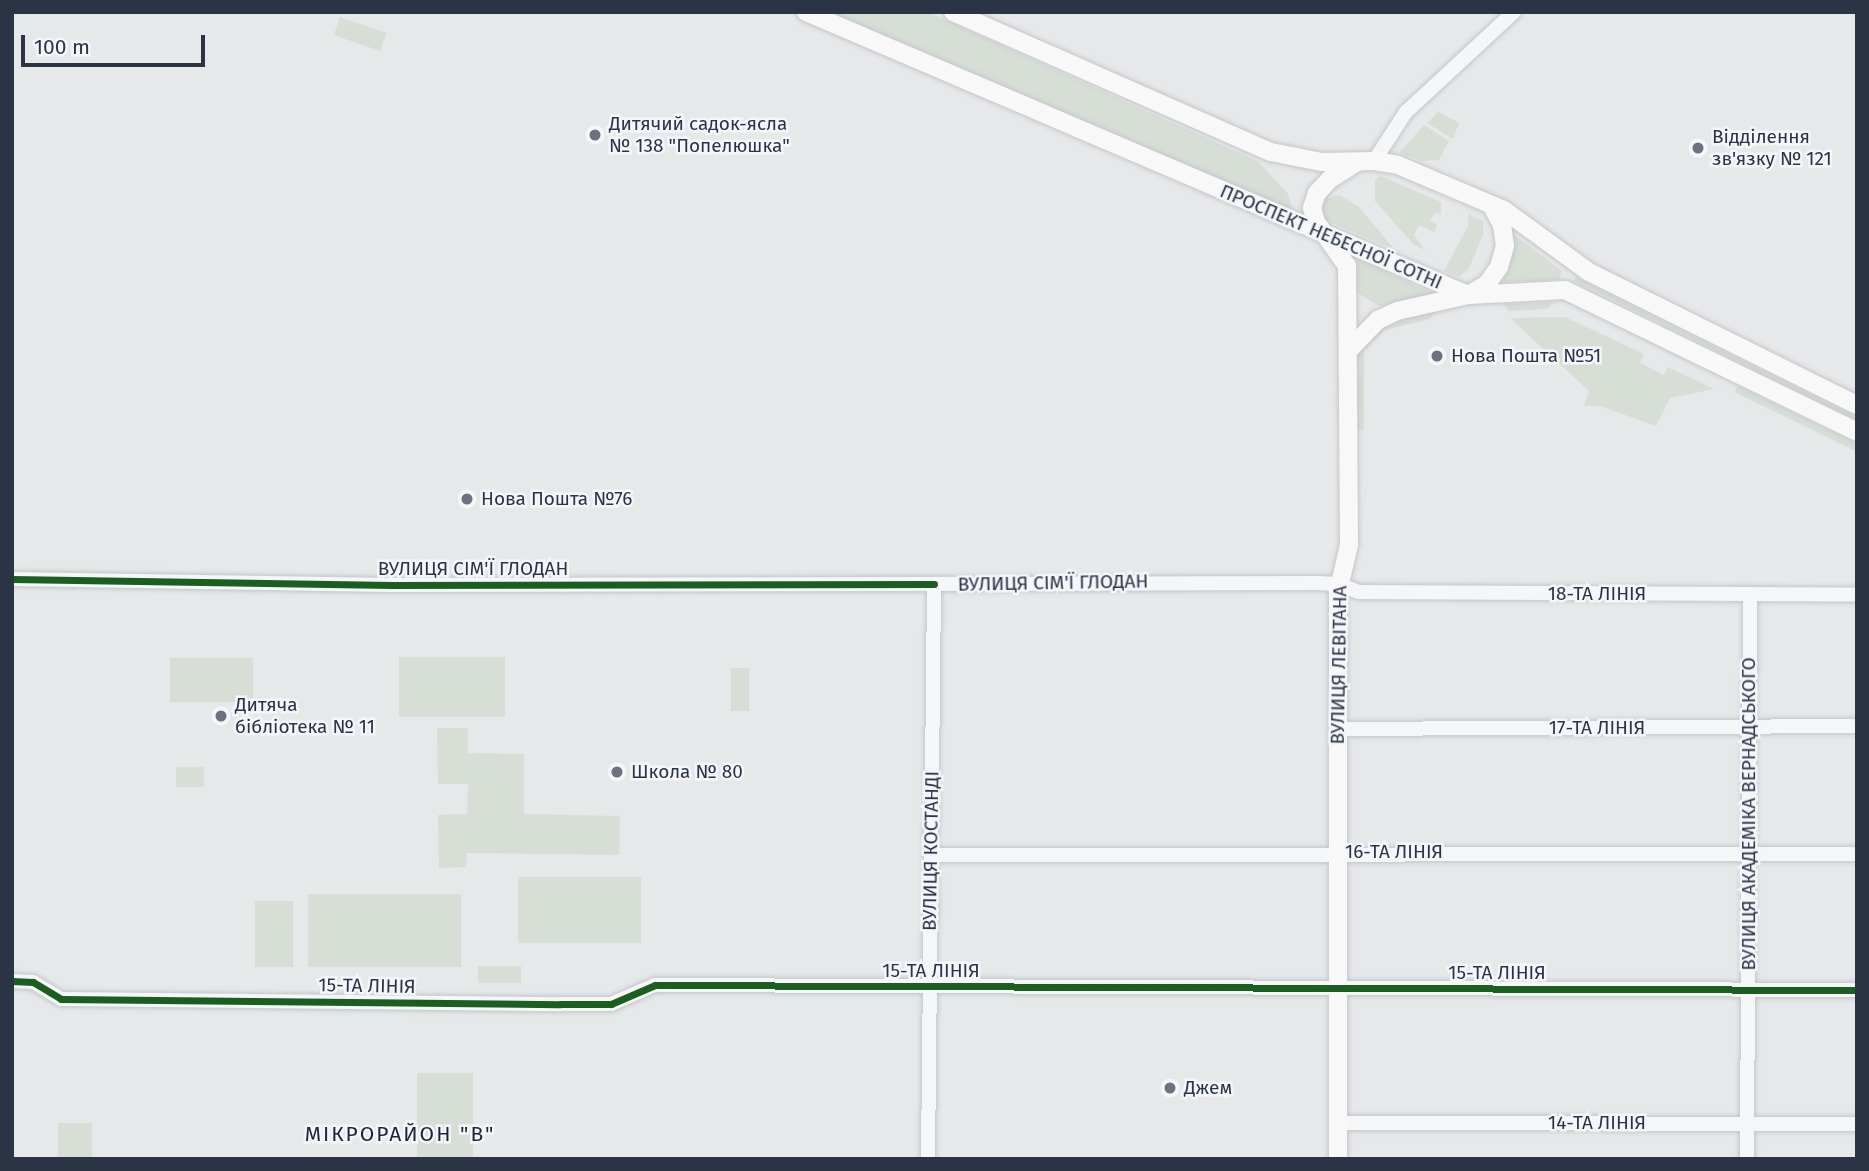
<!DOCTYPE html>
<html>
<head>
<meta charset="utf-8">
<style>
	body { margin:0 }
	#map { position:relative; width:1869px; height:1171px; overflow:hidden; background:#e6e8ea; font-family:"Fira Sans",sans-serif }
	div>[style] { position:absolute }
	.green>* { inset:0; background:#d6ded6; transform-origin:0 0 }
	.roads { filter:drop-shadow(0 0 2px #c4c6c8) drop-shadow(0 0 2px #c4c6c8) }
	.minor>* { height:14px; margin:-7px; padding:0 7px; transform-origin:7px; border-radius:7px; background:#f5f6f7 }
	.major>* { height:18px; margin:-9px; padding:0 9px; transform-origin:9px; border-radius:9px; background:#f8f8f8 }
	.cycleway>* { height:7px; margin:-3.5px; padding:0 3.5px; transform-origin:3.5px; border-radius:3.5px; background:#1b5e20 }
	.dots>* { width:19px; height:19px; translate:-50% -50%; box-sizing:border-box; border:4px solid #f4f6f9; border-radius:50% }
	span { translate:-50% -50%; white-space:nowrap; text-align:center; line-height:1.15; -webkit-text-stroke:5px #f4f6f9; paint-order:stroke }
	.poi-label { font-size:19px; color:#2b3445 }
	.left { translate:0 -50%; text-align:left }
	.street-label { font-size:19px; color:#2b3445 }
	.neighbourhood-label { font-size:21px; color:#1d2536; letter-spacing:2px }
	.frame { position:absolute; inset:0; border:14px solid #2b3445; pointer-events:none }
	.scale { position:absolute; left:21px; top:35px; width:184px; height:32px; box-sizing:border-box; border:4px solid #2b3445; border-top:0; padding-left:9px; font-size:21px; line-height:24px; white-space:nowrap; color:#2b3445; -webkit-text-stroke:5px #f4f6f9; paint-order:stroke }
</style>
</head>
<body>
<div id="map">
	<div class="green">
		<i style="clip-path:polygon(826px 12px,928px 12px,1259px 162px,1288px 194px,1292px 208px,1287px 211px)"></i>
		<i style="left:340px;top:17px;width:49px;height:19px;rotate:19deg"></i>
		<i style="clip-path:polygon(1438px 112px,1459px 123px,1453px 139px,1427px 123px)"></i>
		<i style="clip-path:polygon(1424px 125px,1449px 141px,1439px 160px,1421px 161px,1400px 152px)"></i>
		<i style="clip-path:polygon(1381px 176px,1441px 202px,1441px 214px,1435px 212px,1430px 221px,1437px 225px,1434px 232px,1419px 225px,1414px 235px,1425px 250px,1413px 244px,1375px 201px,1375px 179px)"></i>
		<i style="clip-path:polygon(1339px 195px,1359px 207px,1394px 249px,1325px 220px,1320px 201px)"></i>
		<i style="clip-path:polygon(1468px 214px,1483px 221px,1483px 235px,1469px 268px,1459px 277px,1444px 271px,1468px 226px)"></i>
		<i style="clip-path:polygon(1510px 232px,1562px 271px,1559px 280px,1497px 282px,1514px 250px)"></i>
		<i style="clip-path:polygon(1357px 258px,1436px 295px,1379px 306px,1356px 292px)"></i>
		<i style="clip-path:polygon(1576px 277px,1857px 417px,1857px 421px,1574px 281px)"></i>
		<i style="clip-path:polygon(1555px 302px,1547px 309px,1508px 311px,1504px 304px)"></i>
		<i style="clip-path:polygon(1436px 310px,1430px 319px,1385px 330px,1364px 350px,1364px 430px,1358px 430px,1358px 352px,1369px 334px,1400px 317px)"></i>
		<i style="clip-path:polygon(1565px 317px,1644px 354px,1640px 363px,1664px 375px,1668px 367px,1714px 389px,1670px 398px,1656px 426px,1600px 406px,1584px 406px,1589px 391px,1510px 318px)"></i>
		<i style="left:1738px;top:386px;width:133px;height:7px;rotate:26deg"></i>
		<i style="left:399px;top:657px;width:106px;height:60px"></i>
		<i style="left:170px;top:658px;width:83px;height:44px"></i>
		<i style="left:731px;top:668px;width:18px;height:43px"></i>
		<i style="clip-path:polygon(437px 728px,468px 728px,468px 753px,524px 754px,524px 814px,620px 816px,619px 855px,467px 853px,466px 867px,439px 868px,438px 815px,467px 814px,468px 784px,438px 784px)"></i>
		<i style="left:204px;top:767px;width:20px;height:28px;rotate:90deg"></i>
		<i style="left:518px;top:877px;width:123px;height:66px"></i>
		<i style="left:308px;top:894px;width:153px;height:73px"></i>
		<i style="left:293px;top:901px;width:66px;height:38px;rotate:90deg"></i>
		<i style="left:478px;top:966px;width:43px;height:17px"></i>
		<i style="left:417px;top:1073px;width:56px;height:86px"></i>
		<i style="left:58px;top:1123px;width:34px;height:36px"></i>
	</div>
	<div class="roads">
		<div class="minor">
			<i style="left:1374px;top:161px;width:59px;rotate:-56.9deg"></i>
			<i style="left:1406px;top:112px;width:147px;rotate:-42.8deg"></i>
			<i style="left:12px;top:579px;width:380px;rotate:0.9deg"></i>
			<i style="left:392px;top:585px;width:925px;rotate:-0.12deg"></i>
			<i style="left:1317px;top:583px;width:21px;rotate:3deg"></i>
			<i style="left:1338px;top:584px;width:22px;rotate:21deg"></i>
			<i style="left:1359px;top:592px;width:498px;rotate:0.3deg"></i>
			<i style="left:1338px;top:729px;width:519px;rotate:-0.33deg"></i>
			<i style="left:931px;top:855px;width:926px;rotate:-0.06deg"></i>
			<i style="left:12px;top:981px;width:21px;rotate:3deg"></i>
			<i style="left:33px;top:982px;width:33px;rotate:31deg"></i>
			<i style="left:61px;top:999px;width:499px;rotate:0.6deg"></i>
			<i style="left:560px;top:1004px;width:51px"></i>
			<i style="left:611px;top:1004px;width:48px;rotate:-23.4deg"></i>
			<i style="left:655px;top:985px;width:1202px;rotate:0.24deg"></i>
			<i style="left:1338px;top:1123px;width:519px;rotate:0.11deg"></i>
			<i style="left:928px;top:1159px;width:575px;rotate:-89.4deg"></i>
			<i style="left:1747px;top:1159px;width:564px;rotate:-89.7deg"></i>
		</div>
		<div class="major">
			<i style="left:806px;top:12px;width:720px;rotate:23.15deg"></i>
			<i style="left:1468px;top:295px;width:97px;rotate:-3deg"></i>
			<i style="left:1565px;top:290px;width:325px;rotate:25.9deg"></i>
			<i style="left:953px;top:12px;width:347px;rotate:23.8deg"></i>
			<i style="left:1271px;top:152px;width:52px;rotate:11.1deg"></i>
			<i style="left:1322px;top:162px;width:52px;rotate:-1.1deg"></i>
			<i style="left:1374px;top:161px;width:24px;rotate:9deg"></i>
			<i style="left:1398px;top:165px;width:115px;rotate:23deg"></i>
			<i style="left:1504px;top:210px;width:105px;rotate:36.1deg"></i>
			<i style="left:1589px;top:272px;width:299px;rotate:26.4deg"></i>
			<i style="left:1349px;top:350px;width:42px;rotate:-46deg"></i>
			<i style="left:1378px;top:320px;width:21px;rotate:-25deg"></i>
			<i style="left:1397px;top:311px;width:73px;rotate:-12.7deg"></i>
			<i style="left:1468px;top:295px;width:22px;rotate:-30deg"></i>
			<i style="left:1487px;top:284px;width:21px;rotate:-55deg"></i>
			<i style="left:1499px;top:267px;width:22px;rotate:-74deg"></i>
			<i style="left:1505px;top:246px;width:21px;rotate:-98deg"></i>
			<i style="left:1502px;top:225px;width:21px;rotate:-118deg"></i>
			<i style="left:1338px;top:1159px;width:567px;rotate:-90deg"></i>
			<i style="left:1338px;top:592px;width:48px;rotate:-76.8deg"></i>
			<i style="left:1349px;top:545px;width:279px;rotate:-90.4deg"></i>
			<i style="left:1347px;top:266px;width:54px;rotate:-125.2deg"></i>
			<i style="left:1316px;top:222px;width:15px;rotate:-106deg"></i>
			<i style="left:1312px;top:208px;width:16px;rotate:-72deg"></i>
			<i style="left:1317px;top:193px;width:19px;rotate:-47deg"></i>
			<i style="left:1330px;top:179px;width:32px;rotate:-32deg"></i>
		</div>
	</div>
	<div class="cycleway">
		<i style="left:12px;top:579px;width:380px;rotate:0.9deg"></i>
		<i style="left:392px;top:585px;width:542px;rotate:-0.11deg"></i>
		<i style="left:12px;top:981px;width:21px;rotate:3deg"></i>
		<i style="left:33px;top:982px;width:33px;rotate:31deg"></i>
		<i style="left:61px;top:999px;width:499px;rotate:0.6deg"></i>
		<i style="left:560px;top:1004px;width:51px"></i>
		<i style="left:611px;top:1004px;width:48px;rotate:-23.4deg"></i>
		<i style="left:655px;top:985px;width:1202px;rotate:0.24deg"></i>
	</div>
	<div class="dots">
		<i style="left:595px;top:135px;background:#6c737f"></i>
		<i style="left:1698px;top:148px;background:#6c737f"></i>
		<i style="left:1437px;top:356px;background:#6c737f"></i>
		<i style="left:467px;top:499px;background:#6c737f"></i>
		<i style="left:221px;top:716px;background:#6c737f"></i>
		<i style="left:617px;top:772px;background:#6c737f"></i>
		<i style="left:1170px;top:1088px;background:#6c737f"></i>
	</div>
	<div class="poi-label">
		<span class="left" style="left:609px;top:135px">Дитячий садок-ясла<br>№ 138 "Попелюшка"</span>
		<span class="left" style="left:1712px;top:148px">Відділення<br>зв'язку № 121</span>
		<span class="left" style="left:1451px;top:356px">Нова Пошта №51</span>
		<span class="left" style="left:481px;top:499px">Нова Пошта №76</span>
		<span class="left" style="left:235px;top:716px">Дитяча<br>бібліотека № 11</span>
		<span class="left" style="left:631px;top:772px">Школа № 80</span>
		<span class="left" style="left:1184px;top:1088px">Джем</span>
	</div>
	<div class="street-label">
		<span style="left:1331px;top:237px;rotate:23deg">ПРОСПЕКТ НЕБЕСНОЇ СОТНІ</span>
		<span style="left:473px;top:569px">ВУЛИЦЯ СІМ'Ї ГЛОДАН</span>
		<span style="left:1053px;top:583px;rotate:-1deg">ВУЛИЦЯ СІМ'Ї ГЛОДАН</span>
		<span style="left:1597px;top:594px">18-ТА ЛІНІЯ</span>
		<span style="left:1339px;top:665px;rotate:-89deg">ВУЛИЦЯ ЛЕВІТАНА</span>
		<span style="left:1597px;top:728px">17-ТА ЛІНІЯ</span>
		<span style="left:1749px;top:814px;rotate:-90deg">ВУЛИЦЯ АКАДЕМІКА ВЕРНАДСЬКОГО</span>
		<span style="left:931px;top:851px;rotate:-89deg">ВУЛИЦЯ КОСТАНДІ</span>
		<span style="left:1394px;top:852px">16-ТА ЛІНІЯ</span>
		<span style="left:931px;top:971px">15-ТА ЛІНІЯ</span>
		<span style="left:1497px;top:973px">15-ТА ЛІНІЯ</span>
		<span style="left:367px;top:986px;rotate:1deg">15-ТА ЛІНІЯ</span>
		<span style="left:1597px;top:1123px">14-ТА ЛІНІЯ</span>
	</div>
	<div class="neighbourhood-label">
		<span style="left:400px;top:1134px">МІКРОРАЙОН "В"</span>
	</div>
	<div class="frame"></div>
	<div class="scale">100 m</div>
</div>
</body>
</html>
